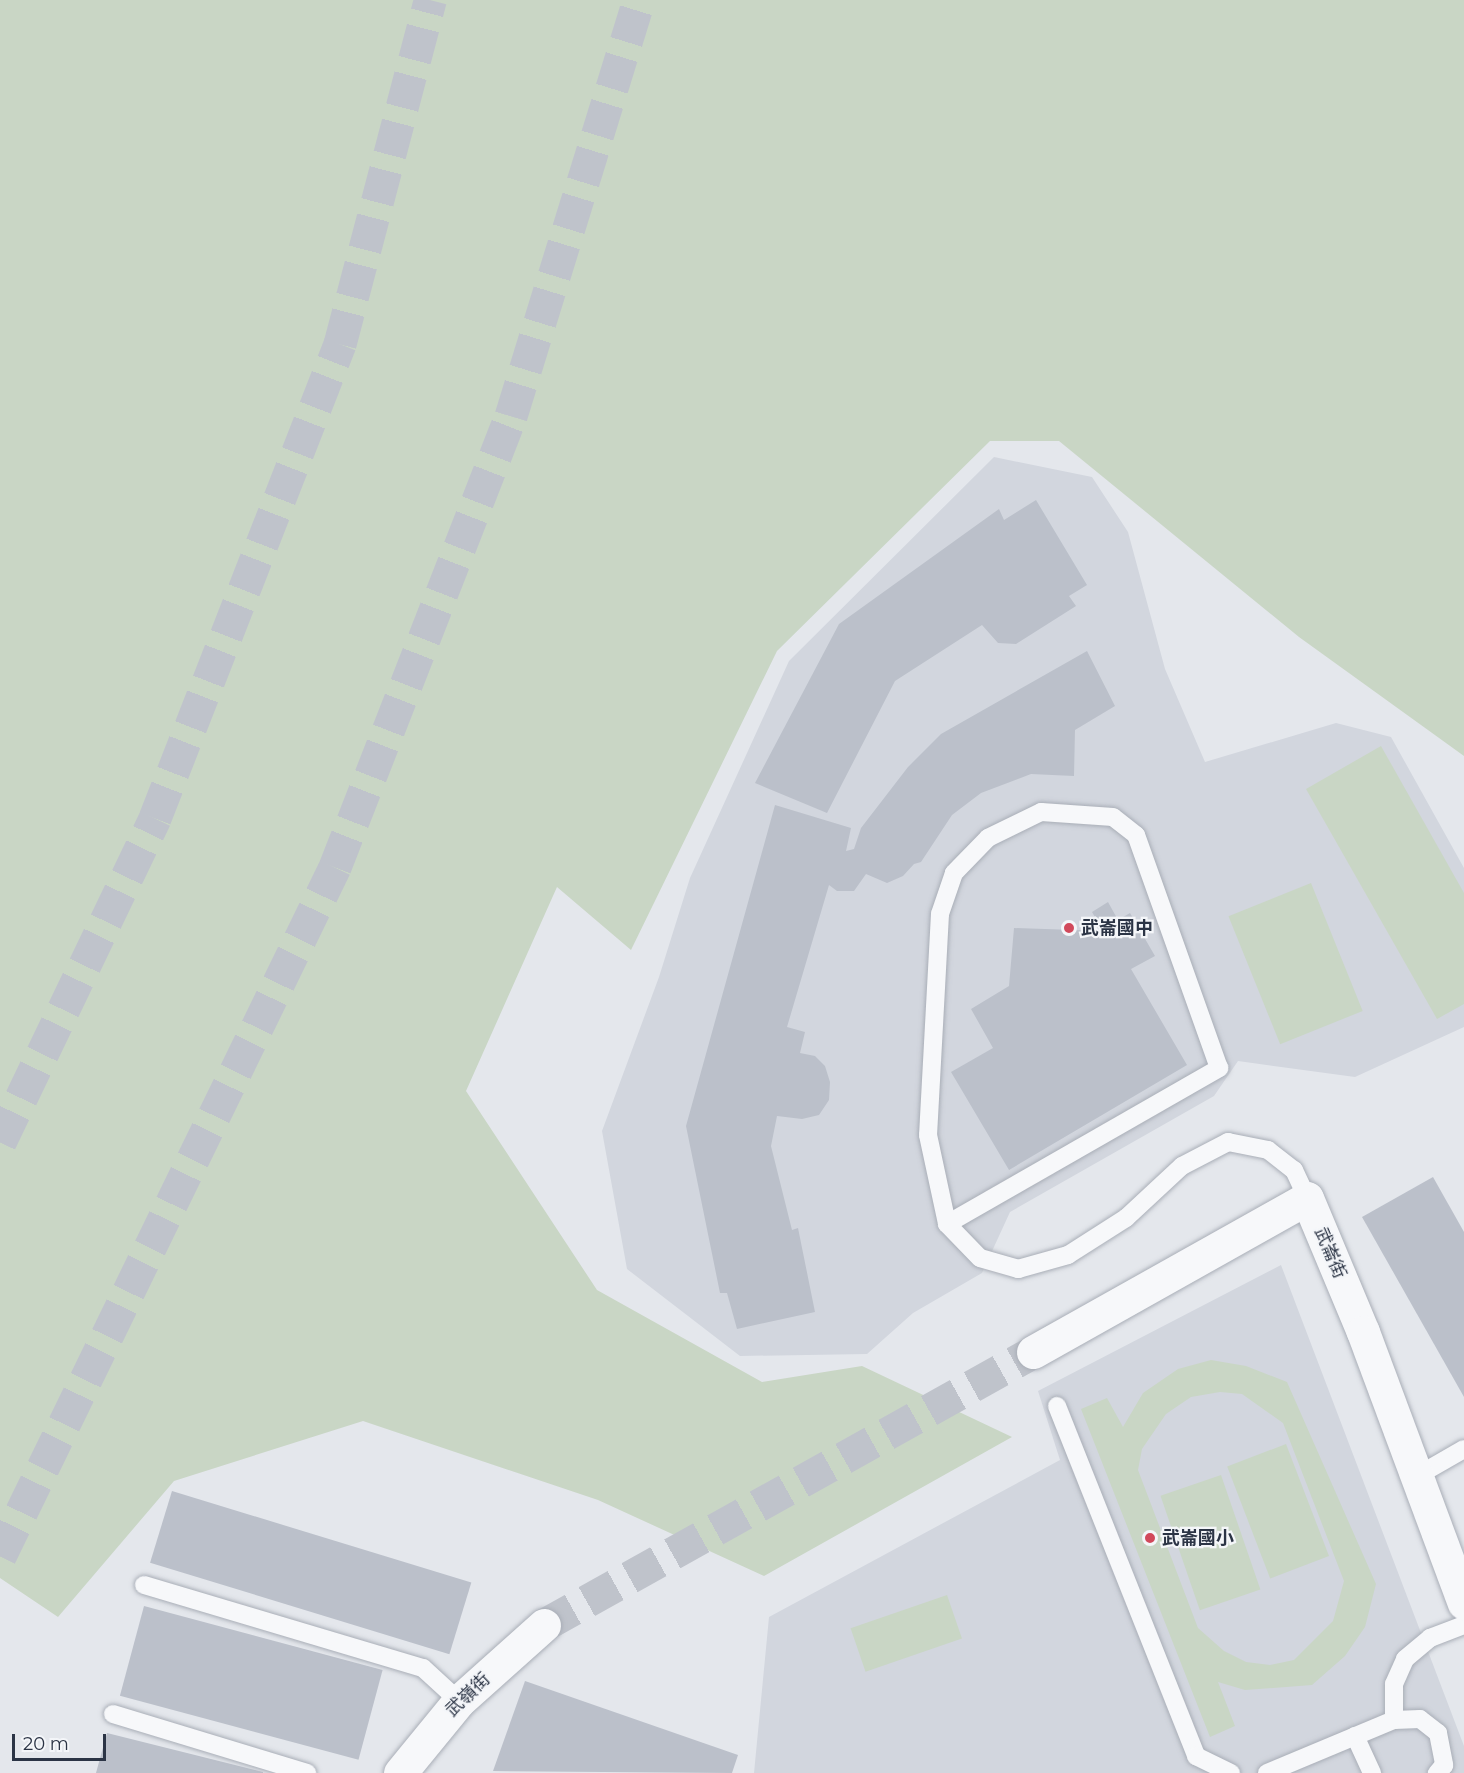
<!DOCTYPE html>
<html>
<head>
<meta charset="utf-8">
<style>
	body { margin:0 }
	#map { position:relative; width:1464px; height:1773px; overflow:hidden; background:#e4e7ec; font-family:Montserrat,"Noto Sans TC",sans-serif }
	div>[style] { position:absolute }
	.built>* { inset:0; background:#d2d6de }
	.green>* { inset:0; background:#c9d6c5; transform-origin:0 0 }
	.building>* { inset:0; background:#bbc0ca; transform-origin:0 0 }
	.minor-tunnel>* { height:33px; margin-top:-16.5px; transform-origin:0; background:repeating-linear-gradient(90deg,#bfc3cb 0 33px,transparent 0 49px) }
	.motorway-tunnel>* { height:33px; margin-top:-16.5px; transform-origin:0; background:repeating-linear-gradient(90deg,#bfc3cb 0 33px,transparent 0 49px) }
	.roads { filter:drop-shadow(0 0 2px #a9aeb7) drop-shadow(0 0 2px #a9aeb7) }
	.service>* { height:18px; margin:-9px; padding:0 9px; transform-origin:9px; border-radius:9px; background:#f7f8fa }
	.minor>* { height:33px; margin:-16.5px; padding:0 16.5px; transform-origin:16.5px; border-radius:16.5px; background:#f7f8fa }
	.dots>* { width:16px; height:16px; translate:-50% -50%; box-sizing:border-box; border:3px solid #f4f6f9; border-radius:50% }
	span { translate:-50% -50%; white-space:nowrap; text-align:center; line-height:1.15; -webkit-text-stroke:4.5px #f4f6f9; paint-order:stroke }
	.poi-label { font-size:18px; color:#2b3445; font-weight:700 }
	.left { translate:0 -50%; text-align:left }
	.street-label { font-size:18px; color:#2b3445 }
	.scale { position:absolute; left:12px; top:1734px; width:94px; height:27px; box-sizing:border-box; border:3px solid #2b3445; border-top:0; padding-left:8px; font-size:18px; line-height:21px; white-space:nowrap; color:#2b3445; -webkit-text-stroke:4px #f4f6f9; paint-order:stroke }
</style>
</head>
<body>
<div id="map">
	<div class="built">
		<i style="clip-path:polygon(994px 457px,1092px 477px,1128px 532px,1165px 669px,1205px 762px,1336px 723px,1391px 737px,1464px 868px,1464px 1027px,1355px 1077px,1238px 1061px,1214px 1096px,1010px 1212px,982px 1273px,913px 1313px,867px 1354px,740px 1356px,627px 1269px,602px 1131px,659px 977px,690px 878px,789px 661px)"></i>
		<i style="clip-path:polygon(1281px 1265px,1464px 1746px,1464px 1773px,754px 1773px,769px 1617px,1060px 1460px,1038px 1391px)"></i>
	</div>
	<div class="green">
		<i style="clip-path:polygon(0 0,1464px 0,1464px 756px,1299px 637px,1059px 441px,990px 441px,777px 651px,631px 950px,557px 887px,466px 1091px,597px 1290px,762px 1382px,862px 1366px,1012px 1437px,764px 1576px,598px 1500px,363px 1421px,174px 1481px,58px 1617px,0 1578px)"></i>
		<i style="clip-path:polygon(1381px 746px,1464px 893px,1464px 1004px,1437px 1019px,1306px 789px)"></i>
		<i style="left:1311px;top:883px;width:138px;height:89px;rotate:68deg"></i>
		<i style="clip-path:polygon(evenodd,1211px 1360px,1246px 1366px,1287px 1382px,1376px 1584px,1365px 1627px,1345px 1656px,1312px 1685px,1245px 1690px,1218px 1682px,1235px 1726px,1210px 1737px,1081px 1409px,1107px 1398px,1123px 1427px,1143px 1393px,1178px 1369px,1211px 1360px,1220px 1392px,1242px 1394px,1283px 1423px,1344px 1581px,1333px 1621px,1294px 1660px,1270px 1665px,1246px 1662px,1224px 1651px,1198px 1628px,1138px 1470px,1142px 1449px,1166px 1414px,1191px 1397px,1220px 1392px)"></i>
		<i style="left:1286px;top:1444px;width:120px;height:63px;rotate:69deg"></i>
		<i style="left:1221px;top:1475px;width:121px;height:64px;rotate:71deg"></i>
		<i style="left:947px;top:1595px;width:46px;height:102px;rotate:71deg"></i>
	</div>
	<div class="building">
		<i style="clip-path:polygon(1036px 500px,1087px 585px,1069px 596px,1076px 606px,1016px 644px,998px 643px,982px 625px,895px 681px,827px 813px,755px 783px,839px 624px,999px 509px,1004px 520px)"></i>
		<i style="clip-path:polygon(1087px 651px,1115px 706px,1075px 730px,1074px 776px,1031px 774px,981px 793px,952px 815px,921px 862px,914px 864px,903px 876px,887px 883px,866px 874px,854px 891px,837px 891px,829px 885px,787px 1027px,805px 1032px,800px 1053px,815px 1056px,825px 1066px,830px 1082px,829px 1100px,819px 1115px,802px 1119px,777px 1116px,771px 1146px,792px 1230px,798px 1228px,815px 1312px,737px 1329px,727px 1293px,720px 1293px,686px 1126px,775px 805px,851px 828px,846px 851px,854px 849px,861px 828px,908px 767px,941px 734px)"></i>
		<i style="clip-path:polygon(1108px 902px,1118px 920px,1130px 913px,1155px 956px,1131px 969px,1187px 1065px,1009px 1170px,951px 1072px,993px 1048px,971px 1009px,1009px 986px,1014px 928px,1103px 931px,1092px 912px)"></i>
		<i style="clip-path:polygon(1433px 1177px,1464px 1232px,1464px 1397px,1362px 1217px)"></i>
		<i style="left:172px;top:1491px;width:313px;height:75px;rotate:17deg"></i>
		<i style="left:144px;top:1606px;width:247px;height:93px;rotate:15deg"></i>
		<i style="clip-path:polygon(525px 1681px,738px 1755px,732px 1773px,493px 1771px)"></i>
		<i style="clip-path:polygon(107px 1733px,263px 1772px,263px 1773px,96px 1773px)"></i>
	</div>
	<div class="minor-tunnel">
		<i style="left:544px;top:1625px;width:560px;rotate:-29.17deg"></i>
	</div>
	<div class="motorway-tunnel">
		<i style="left:0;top:1142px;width:359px;rotate:-64.4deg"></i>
		<i style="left:155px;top:818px;width:509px;rotate:-68.68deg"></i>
		<i style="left:340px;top:344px;width:356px;rotate:-75.3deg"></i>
		<i style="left:0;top:1556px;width:766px;rotate:-64.07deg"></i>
		<i style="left:335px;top:867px;width:484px;rotate:-68.7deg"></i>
		<i style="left:511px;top:416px;width:435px;rotate:-72.9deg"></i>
	</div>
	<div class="roads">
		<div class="service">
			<i style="left:947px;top:1224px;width:314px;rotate:-29.8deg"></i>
			<i style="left:1219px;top:1068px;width:247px;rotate:-109.6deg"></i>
			<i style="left:1136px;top:835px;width:29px;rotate:-142deg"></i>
			<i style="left:1113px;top:817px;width:72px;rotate:-176deg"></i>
			<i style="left:1041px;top:812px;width:59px;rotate:153.9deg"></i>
			<i style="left:988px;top:838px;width:49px;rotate:134.2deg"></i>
			<i style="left:954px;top:873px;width:43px;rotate:108.9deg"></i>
			<i style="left:940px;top:914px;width:221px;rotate:93.1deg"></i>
			<i style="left:928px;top:1135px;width:91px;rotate:77.9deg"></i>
			<i style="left:947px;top:1224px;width:47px;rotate:45.9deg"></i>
			<i style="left:980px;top:1258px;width:40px;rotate:16deg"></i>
			<i style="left:1018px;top:1269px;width:52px;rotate:-15.6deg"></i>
			<i style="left:1068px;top:1255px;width:69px;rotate:-32.5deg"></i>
			<i style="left:1126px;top:1218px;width:76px;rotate:-42.9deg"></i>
			<i style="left:1182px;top:1166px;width:52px;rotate:-27.6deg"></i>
			<i style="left:1228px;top:1142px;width:41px;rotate:11.3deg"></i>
			<i style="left:1268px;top:1150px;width:33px;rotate:38deg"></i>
			<i style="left:1294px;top:1170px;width:31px;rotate:65deg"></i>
			<i style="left:1057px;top:1406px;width:377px;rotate:68.3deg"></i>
			<i style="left:1196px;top:1756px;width:39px;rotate:26deg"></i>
			<i style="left:1417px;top:1476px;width:54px;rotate:-29.9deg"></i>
			<i style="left:144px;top:1585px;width:291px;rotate:16.6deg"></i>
			<i style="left:423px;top:1668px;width:49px;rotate:42.5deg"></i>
			<i style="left:113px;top:1714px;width:203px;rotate:16.9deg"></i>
			<i style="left:1394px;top:1720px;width:26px;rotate:-2deg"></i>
			<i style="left:1420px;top:1719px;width:23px;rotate:38deg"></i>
			<i style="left:1438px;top:1733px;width:33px;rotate:79deg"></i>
			<i style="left:1444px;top:1765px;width:11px;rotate:131deg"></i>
			<i style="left:1355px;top:1736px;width:41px;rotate:65.3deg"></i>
			<i style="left:1267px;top:1773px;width:138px;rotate:-22.7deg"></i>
			<i style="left:1394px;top:1720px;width:36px;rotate:-90deg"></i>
			<i style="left:1394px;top:1684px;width:27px;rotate:-66deg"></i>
			<i style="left:1405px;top:1659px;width:33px;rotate:-40deg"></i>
			<i style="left:1430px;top:1638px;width:36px;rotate:-21deg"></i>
		</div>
		<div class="minor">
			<i style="left:1033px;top:1352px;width:314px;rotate:-29.3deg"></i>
			<i style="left:1307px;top:1198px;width:145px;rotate:67.3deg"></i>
			<i style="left:1363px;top:1332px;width:289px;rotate:69.6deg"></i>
			<i style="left:400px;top:1773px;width:93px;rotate:-50.7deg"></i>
			<i style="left:459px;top:1701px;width:114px;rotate:-41.8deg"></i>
		</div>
	</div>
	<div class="dots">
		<i style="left:1069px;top:928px;background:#d1495b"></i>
		<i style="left:1150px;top:1538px;background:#d1495b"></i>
	</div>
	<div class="poi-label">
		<span class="left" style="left:1081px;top:928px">武崙國中</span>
		<span class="left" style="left:1162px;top:1538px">武崙國小</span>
	</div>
	<div class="street-label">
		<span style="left:1330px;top:1253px;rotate:67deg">武崙街</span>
		<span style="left:468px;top:1695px;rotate:-44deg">武嶺街</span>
	</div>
	<div class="scale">20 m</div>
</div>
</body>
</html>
